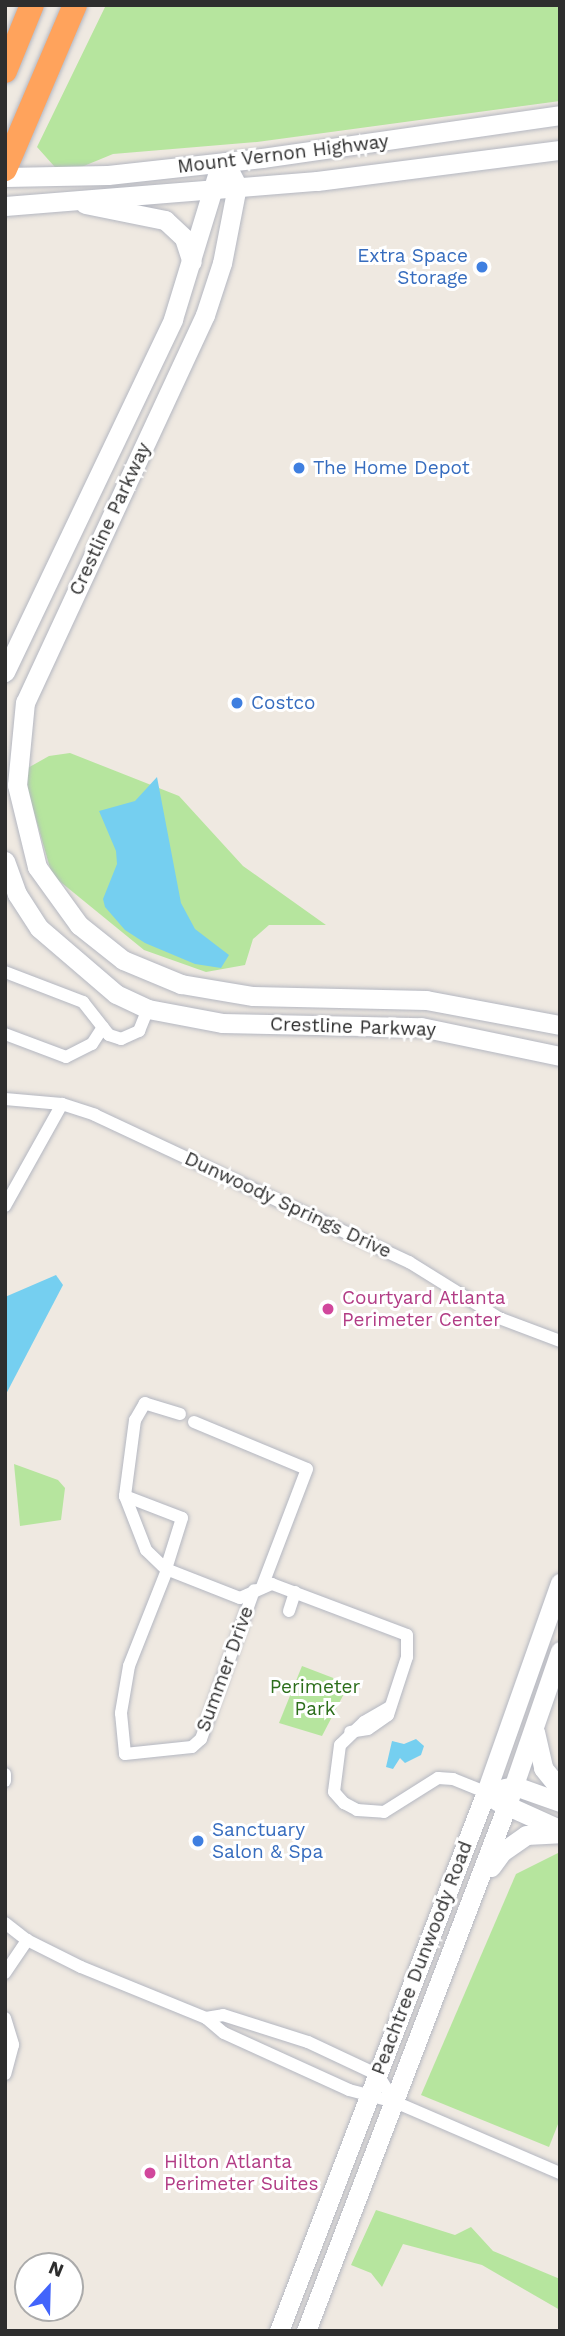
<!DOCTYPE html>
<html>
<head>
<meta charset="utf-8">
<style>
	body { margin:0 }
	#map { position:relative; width:565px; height:2336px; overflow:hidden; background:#efe9e1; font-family:"Work Sans",sans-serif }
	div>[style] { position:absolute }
	.green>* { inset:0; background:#b6e59e }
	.water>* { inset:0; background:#75cff0 }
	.roads { filter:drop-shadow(0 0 2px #b4b7c1) drop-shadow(0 0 2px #b4b7c1) }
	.street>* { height:12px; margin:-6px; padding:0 6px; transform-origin:6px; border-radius:6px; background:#fff }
	.secondary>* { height:19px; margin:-9.5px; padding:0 9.5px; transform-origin:9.5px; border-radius:9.5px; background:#fff }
	.highway>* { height:24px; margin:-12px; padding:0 12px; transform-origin:12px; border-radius:12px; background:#ffa35c }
	.dots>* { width:19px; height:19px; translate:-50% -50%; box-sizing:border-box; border:4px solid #fff; border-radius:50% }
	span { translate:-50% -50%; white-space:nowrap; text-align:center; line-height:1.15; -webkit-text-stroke:6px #fff; paint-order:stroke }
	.street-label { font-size:19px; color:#2e2e2e }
	.shop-label { font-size:19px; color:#366cbe }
	.right { translate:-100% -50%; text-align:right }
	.left { translate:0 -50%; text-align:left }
	.hotel-label { font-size:19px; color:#b23c85 }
	.park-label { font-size:19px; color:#2c6e1b }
	.frame { position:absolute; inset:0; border:7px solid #2e2e2e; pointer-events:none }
	.north { position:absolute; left:14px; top:2252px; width:70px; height:70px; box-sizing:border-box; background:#fff; border:2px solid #ababab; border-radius:50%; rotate:22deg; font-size:19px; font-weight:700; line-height:28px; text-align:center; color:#2e2e2e }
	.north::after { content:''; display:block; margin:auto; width:24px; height:32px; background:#4264fb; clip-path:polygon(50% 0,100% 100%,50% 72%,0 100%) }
</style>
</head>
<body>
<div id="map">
	<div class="green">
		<i style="clip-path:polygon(106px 5px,560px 5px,560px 101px,257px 142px,113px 154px,62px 175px,37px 147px)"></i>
		<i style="clip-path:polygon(70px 753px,179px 796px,243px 866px,326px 925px,269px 925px,253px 939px,245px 965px,206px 972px,144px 950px,52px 875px,28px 791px,26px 769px,49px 756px)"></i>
		<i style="clip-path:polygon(14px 1464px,58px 1480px,65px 1488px,61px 1520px,20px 1526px)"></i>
		<i style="clip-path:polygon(302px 1666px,349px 1684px,322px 1736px,279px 1723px)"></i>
		<i style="clip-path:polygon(558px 1853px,560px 2119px,549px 2147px,421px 2095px,516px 1874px)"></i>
		<i style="clip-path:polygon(376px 2210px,455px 2235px,471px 2227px,493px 2251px,560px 2279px,560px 2310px,482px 2265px,403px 2244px,382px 2287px,371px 2273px,351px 2265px)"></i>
	</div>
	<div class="water">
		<i style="clip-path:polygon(157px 777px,181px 903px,195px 929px,229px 955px,221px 968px,195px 964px,145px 943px,125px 930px,105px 907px,103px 899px,117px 864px,116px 851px,99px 811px,135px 801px)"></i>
		<i style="clip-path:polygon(56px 1275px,63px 1285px,5px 1396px,5px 1297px)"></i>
		<i style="clip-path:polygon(416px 1739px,424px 1746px,421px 1755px,405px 1763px,400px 1758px,393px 1769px,386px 1767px,392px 1741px,404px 1744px)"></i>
	</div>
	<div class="roads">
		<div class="street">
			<i style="left:5px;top:972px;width:84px;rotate:21deg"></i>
			<i style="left:83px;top:1002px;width:42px;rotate:51.8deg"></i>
			<i style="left:109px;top:1035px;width:13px;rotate:18deg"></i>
			<i style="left:121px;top:1039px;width:20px;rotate:-24deg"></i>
			<i style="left:139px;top:1031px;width:24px;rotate:-68deg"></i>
			<i style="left:5px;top:1034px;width:65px;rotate:20.7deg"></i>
			<i style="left:66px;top:1057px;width:29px;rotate:-27deg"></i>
			<i style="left:92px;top:1044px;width:20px;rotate:-57deg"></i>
			<i style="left:5px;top:1099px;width:57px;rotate:5deg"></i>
			<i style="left:62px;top:1104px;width:35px;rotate:18deg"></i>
			<i style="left:95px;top:1115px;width:347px;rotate:25.1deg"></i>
			<i style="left:409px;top:1262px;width:106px;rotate:31.9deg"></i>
			<i style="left:499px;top:1318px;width:65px;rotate:20.7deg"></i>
			<i style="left:5px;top:1206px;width:117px;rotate:-60.8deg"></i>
			<i style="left:180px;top:1414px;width:37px;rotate:-163deg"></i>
			<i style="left:145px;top:1403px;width:20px;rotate:120deg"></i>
			<i style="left:135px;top:1420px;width:77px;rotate:97.5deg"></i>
			<i style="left:125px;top:1496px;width:58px;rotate:68.7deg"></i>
			<i style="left:146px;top:1550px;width:28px;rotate:44deg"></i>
			<i style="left:166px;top:1569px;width:79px;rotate:21.4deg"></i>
			<i style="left:240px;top:1598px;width:35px;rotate:-24deg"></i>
			<i style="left:272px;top:1584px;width:144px;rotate:20.7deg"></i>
			<i style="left:407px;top:1635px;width:22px;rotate:90deg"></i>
			<i style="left:407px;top:1657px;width:61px;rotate:108.1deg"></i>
			<i style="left:388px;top:1715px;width:24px;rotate:145deg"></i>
			<i style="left:368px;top:1729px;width:18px;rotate:171deg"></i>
			<i style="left:194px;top:1422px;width:122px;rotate:22.6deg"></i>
			<i style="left:307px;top:1469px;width:126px;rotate:110.9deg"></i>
			<i style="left:125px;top:1496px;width:61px;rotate:21.1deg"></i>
			<i style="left:182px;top:1518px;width:53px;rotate:107.4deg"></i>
			<i style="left:167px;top:1570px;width:103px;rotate:111.6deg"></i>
			<i style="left:129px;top:1666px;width:48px;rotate:99.7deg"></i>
			<i style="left:121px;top:1713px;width:41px;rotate:84.4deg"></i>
			<i style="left:125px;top:1754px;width:67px;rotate:-6deg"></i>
			<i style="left:192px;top:1747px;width:12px;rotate:-42deg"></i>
			<i style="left:201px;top:1739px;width:158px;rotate:-70.4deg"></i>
			<i style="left:289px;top:1611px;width:20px;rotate:-72deg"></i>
			<i style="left:390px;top:1707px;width:30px;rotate:150deg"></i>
			<i style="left:364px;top:1722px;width:33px;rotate:136deg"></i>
			<i style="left:340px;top:1745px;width:47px;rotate:97.3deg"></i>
			<i style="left:334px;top:1792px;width:15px;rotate:48deg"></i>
			<i style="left:344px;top:1803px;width:15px;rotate:28deg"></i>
			<i style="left:357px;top:1810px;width:27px;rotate:4deg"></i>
			<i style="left:384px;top:1812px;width:64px;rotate:-32.2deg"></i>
			<i style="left:438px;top:1778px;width:15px;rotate:4deg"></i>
			<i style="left:453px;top:1779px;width:35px;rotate:22deg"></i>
			<i style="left:5px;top:1774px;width:7px;rotate:90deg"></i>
			<i style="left:5px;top:1923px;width:28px;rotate:38deg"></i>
			<i style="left:27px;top:1940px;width:60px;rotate:26.6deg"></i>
			<i style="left:81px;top:1967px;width:135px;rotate:22.2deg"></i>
			<i style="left:206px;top:2018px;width:23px;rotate:40deg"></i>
			<i style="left:224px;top:2033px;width:137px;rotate:24.5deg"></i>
			<i style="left:349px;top:2090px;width:48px;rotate:14.6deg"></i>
			<i style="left:395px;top:2102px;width:180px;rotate:23.3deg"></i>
			<i style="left:5px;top:1973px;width:40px;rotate:-56deg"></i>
			<i style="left:5px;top:2018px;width:28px;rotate:73deg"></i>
			<i style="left:13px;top:2045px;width:30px;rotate:105deg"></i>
			<i style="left:206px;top:2018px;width:17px;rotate:-10deg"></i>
			<i style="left:223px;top:2015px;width:89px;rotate:17.6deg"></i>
			<i style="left:308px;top:2042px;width:77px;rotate:25.2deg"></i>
			<i style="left:378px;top:2075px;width:32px;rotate:58deg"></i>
		</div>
		<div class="secondary">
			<i style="left:225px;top:162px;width:27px;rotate:63deg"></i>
			<i style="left:237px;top:186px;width:78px;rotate:101deg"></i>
			<i style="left:222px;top:263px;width:55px;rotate:108.1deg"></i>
			<i style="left:205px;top:315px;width:427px;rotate:114.9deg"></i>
			<i style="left:25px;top:702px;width:83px;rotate:95.5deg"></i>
			<i style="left:17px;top:785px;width:84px;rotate:76.3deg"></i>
			<i style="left:37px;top:867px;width:72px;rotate:54.1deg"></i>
			<i style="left:79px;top:925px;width:56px;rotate:38.5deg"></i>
			<i style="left:123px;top:960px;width:63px;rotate:22.5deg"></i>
			<i style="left:181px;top:984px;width:73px;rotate:9.5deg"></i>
			<i style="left:253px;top:996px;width:173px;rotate:1.3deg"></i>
			<i style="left:426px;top:1000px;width:136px;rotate:10.6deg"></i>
			<i style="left:5px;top:177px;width:103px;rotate:-1.1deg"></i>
			<i style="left:108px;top:175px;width:155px;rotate:-6.3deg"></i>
			<i style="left:262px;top:158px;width:301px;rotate:-8.2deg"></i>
			<i style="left:85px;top:204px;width:82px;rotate:11.3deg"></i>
			<i style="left:165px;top:220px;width:26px;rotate:43deg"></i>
			<i style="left:184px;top:238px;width:25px;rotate:72deg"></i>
			<i style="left:5px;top:206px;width:313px;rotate:-4.6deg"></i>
			<i style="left:317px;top:181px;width:245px;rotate:-7.3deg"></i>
			<i style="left:5px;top:672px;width:391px;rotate:-64.5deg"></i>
			<i style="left:173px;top:319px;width:151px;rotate:-73deg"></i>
			<i style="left:5px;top:861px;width:35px;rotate:70deg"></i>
			<i style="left:17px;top:894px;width:40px;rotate:57.1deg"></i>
			<i style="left:39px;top:928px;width:101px;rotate:40.6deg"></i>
			<i style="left:116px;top:994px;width:35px;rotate:25deg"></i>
			<i style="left:148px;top:1009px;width:75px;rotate:10.7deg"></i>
			<i style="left:222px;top:1023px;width:199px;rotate:1.2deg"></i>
			<i style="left:421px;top:1027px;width:142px;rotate:11.8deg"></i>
			<i style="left:535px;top:1732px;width:37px;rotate:77deg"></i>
			<i style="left:543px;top:1768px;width:27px;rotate:51deg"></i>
			<i style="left:504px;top:1788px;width:11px;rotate:-10deg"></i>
			<i style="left:515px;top:1786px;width:48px;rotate:19.6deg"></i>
			<i style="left:497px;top:1801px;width:68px;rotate:24.3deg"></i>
			<i style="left:491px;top:1867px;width:19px;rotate:-54deg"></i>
			<i style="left:502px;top:1852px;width:29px;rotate:-35deg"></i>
			<i style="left:526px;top:1835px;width:34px;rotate:-3deg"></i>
			<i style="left:279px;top:2331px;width:577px;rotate:-68.99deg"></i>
			<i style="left:486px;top:1792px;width:222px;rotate:-70.5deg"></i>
			<i style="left:306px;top:2331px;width:560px;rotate:-69.07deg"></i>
			<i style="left:506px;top:1808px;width:166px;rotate:-71deg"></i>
		</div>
		<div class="highway">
			<i style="left:5px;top:71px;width:71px;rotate:-67.8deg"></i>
			<i style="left:5px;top:169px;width:178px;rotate:-66.9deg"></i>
		</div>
	</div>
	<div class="dots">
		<i style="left:482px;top:267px;background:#3f7fe0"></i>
		<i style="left:299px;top:468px;background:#3f7fe0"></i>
		<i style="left:237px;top:703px;background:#3f7fe0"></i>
		<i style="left:328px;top:1309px;background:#d1479c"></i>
		<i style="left:198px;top:1841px;background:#3f7fe0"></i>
		<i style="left:150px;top:2173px;background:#d1479c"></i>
	</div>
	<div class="street-label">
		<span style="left:283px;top:154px;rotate:-7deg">Mount Vernon Highway</span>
		<span style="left:110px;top:519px;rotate:-65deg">Crestline Parkway</span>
		<span style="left:353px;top:1027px;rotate:2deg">Crestline Parkway</span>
		<span style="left:288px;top:1205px;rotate:25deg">Dunwoody Springs Drive</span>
		<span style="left:225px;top:1669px;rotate:-70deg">Summer Drive</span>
		<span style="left:422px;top:1958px;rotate:-69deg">Peachtree Dunwoody Road</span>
	</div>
	<div class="shop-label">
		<span class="right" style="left:468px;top:267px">Extra Space<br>Storage</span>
		<span class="left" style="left:313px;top:468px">The Home Depot</span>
		<span class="left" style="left:251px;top:703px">Costco</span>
		<span class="left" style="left:212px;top:1841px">Sanctuary<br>Salon &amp; Spa</span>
	</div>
	<div class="hotel-label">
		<span class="left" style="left:342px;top:1309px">Courtyard Atlanta<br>Perimeter Center</span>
		<span class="left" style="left:164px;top:2173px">Hilton Atlanta<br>Perimeter Suites</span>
	</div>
	<div class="park-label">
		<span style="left:315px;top:1698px">Perimeter<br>Park</span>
	</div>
	<div class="frame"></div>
	<div class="north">N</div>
</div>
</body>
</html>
